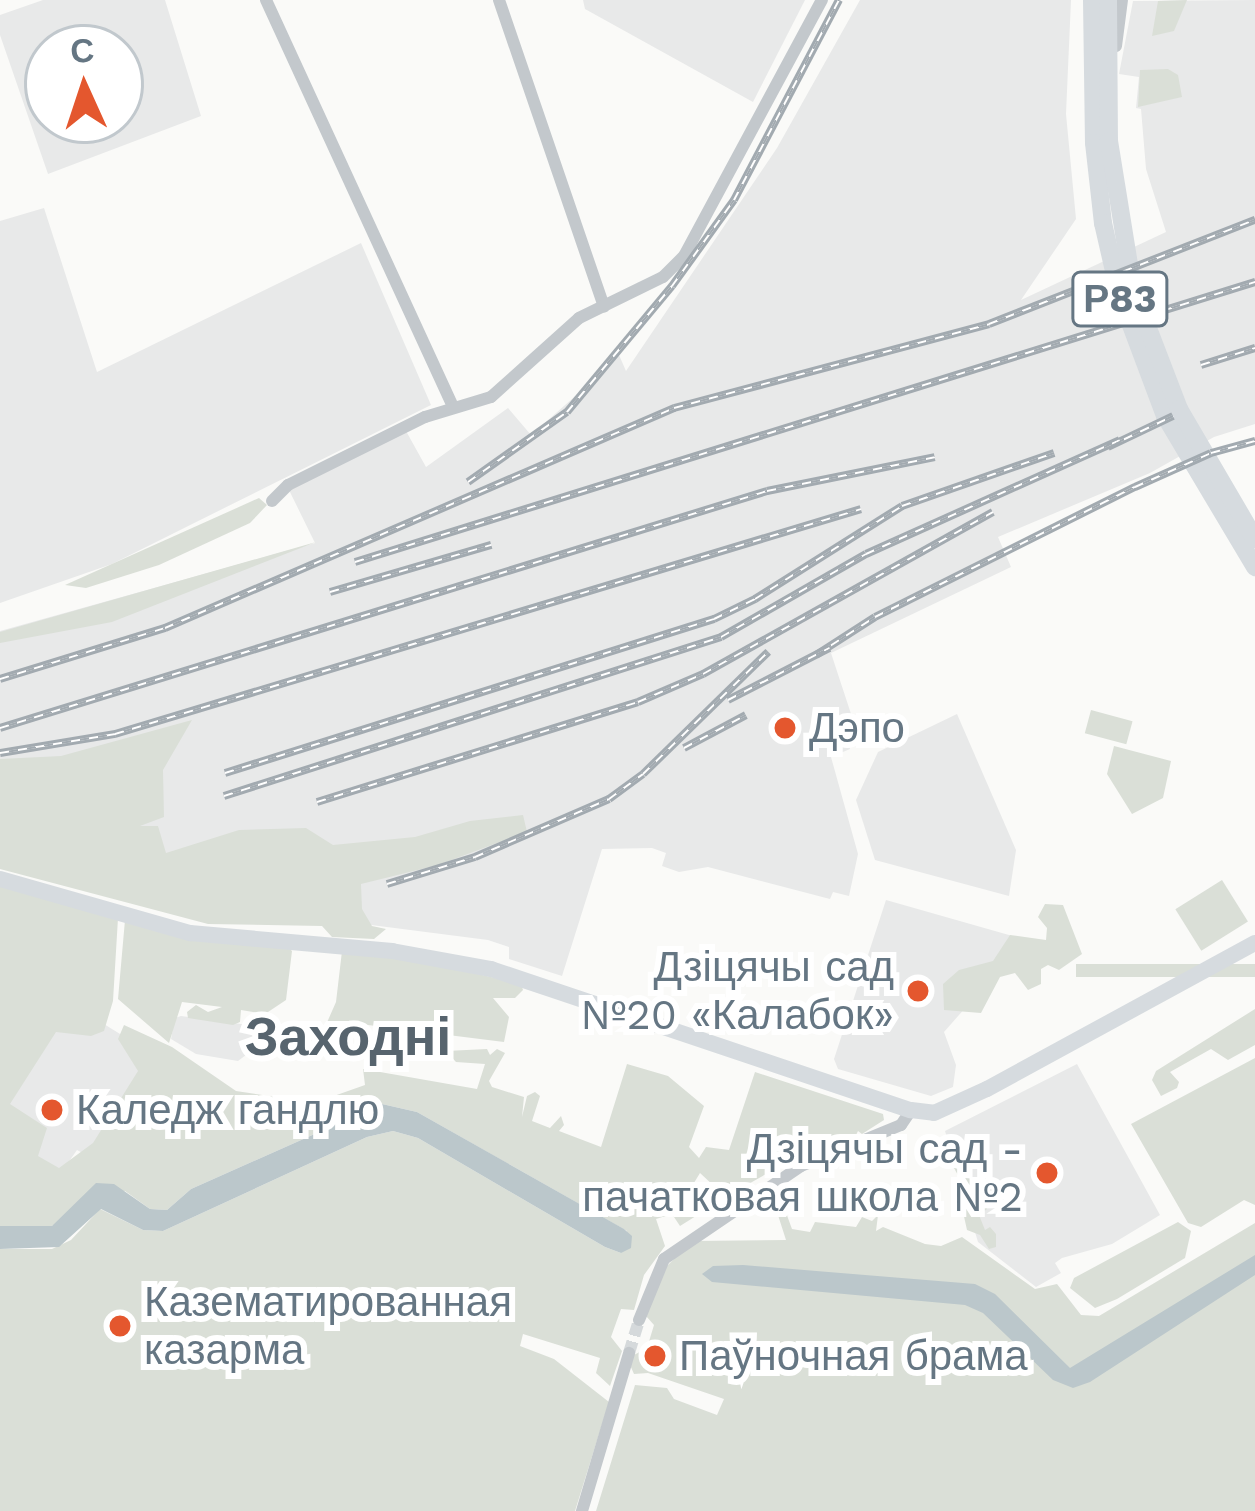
<!DOCTYPE html>
<html>
<head>
<meta charset="utf-8">
<style>
	body { margin:0 }
	#map { position:relative; width:1255px; height:1511px; overflow:hidden; background:#fafaf8; font-family:"Work Sans",sans-serif }
	div>[style] { position:absolute }
	.built>* { inset:0; background:#e8e9e9 }
	.green>* { inset:0; background:#dadfd7; transform-origin:0 0 }
	.water>* { inset:0; background:#bbc7cb }
	.minor-tunnel>* { height:12px; margin-top:-6px; transform-origin:0; background:repeating-linear-gradient(90deg,#d5d9db 0 12px,transparent 0 18px) }
	.minor>* { height:12px; margin:-6px; padding:0 6px; transform-origin:6px; border-radius:6px; background:#c3c8cc }
	.secondary>* { height:16px; margin:-8px; padding:0 8px; transform-origin:8px; border-radius:8px; background:#d6dbdf }
	.trunk>* { height:18px; margin:-9px; padding:0 9px; transform-origin:9px; border-radius:9px; background:#d6dbdf }
	.rail>* { height:8px; margin-top:-4px; transform-origin:0; background:repeating-linear-gradient(90deg,#fff 0 9px,#a2aab0 0 18px); box-sizing:border-box; border-block:3px solid #a2aab0 }
	.dots>* { width:33px; height:33px; translate:-50% -50%; box-sizing:border-box; border:6px solid #fff; border-radius:50% }
	span { translate:-50% -50%; white-space:nowrap; text-align:center; line-height:1.15; -webkit-text-stroke:12px #fff; paint-order:stroke }
	.shield-label span { padding:3px 9px; background:#fff; border:3px solid; border-radius:9px; -webkit-text-stroke-width:0 }
	.shield-label { font-size:39px; color:#657683; font-weight:700 }
	.poi-label { font-size:42px; color:#657683 }
	.left { translate:0 -50%; text-align:left }
	.right { translate:-100% -50%; text-align:right }
	.district-label { font-size:54px; color:#57646e; font-weight:700 }
	.north { position:absolute; left:24px; top:24px; width:120px; height:120px; box-sizing:border-box; background:#fff; border:3px solid #c1c8cd; border-radius:50%; rotate:357deg; font-size:33px; font-weight:700; line-height:48px; text-align:center; color:#657683 }
	.north::after { content:''; display:block; margin:auto; width:42px; height:54px; background:#e4572e; clip-path:polygon(50% 0,100% 100%,50% 72%,0 100%) }
</style>
</head>
<body>
<div id="map">
	<div class="built">
		<i style="clip-path:polygon(evenodd,43px 0,165px 0,201px 116px,48px 174px,0 35px,0 15px,43px 0,48px 48px,120px 48px,120px 120px,48px 120px,48px 48px)"></i>
		<i style="clip-path:polygon(583px 0,805px 0,753px 102px,585px 9px)"></i>
		<i style="clip-path:polygon(860px 0,1071px 0,1066px 114px,1076px 219px,1021px 300px,1166px 232px,1146px 169px,1141px 109px,1136px 108px,1139px 77px,1119px 74px,1133px 1px,1255px 0,1255px 424px,1214px 437px,1150px 473px,998px 537px,1011px 567px,831px 653px,854px 723px,845px 726px,850px 749px,831px 757px,858px 854px,849px 896px,833px 892px,830px 899px,708px 867px,679px 872px,662px 866px,666px 853px,652px 848px,602px 849px,562px 976px,509px 959px,509px 947px,488px 940px,309px 917px,0 849px,0 631px,315px 543px,289px 490px,406px 431px,426px 467px,508px 408px,531px 435px,589px 384px,616px 348px,626px 371px,777px 148px)"></i>
		<i style="clip-path:polygon(44px 208px,97px 372px,361px 243px,431px 405px,112px 564px,0 603px,0 221px)"></i>
		<i style="clip-path:polygon(957px 714px,1016px 850px,1009px 896px,875px 860px,856px 800px,878px 752px)"></i>
		<i style="clip-path:polygon(886px 900px,1016px 937px,989px 981px,944px 1032px,956px 1065px,953px 1087px,931px 1096px,838px 1069px,834px 1059px)"></i>
		<i style="clip-path:polygon(91px 1016px,133px 1042px,214px 1136px,130px 1179px,77px 1150px,48px 1191px,18px 1194px,0 1048px)"></i>
		<i style="clip-path:polygon(181px 1016px,264px 1027px,262px 1043px,238px 1061px,196px 1054px,171px 1039px,175px 1018px)"></i>
		<i style="clip-path:polygon(1077px 1064px,1160px 1215px,1112px 1244px,1062px 1258px,1055px 1263px,1061px 1273px,1036px 1287px,978px 1242px,945px 1131px)"></i>
	</div>
	<div class="green">
		<i style="clip-path:polygon(1187px 0,1174px 31px,1152px 36px,1158px 1px)"></i>
		<i style="clip-path:polygon(1168px 69px,1178px 75px,1182px 97px,1138px 107px,1140px 70px)"></i>
		<i style="clip-path:polygon(259px 498px,267px 505px,250px 523px,159px 565px,86px 588px,65px 585px)"></i>
		<i style="clip-path:polygon(316px 542px,112px 622px,0 643px,0 632px)"></i>
		<i style="left:1091px;top:710px;width:43px;height:24px;rotate:15deg"></i>
		<i style="clip-path:polygon(192px 720px,163px 770px,164px 817px,140px 826px,158px 826px,166px 853px,239px 830px,306px 828px,333px 845px,415px 837px,470px 821px,523px 815px,527px 832px,438px 865px,361px 884px,362px 909px,372px 926px,386px 929px,374px 939px,332px 937px,322px 926px,208px 924px,0 869px,0 759px,61px 756px)"></i>
		<i style="clip-path:polygon(1114px 746px,1171px 761px,1163px 798px,1132px 814px,1107px 774px)"></i>
		<i style="left:1222px;top:880px;width:49px;height:55px;rotate:58deg"></i>
		<i style="clip-path:polygon(0 884px,118px 918px,113px 1001px,104px 1031px,91px 1036px,56px 1032px,10px 1104px,47px 1128px,38px 1156px,59px 1168px,93px 1143px,138px 1071px,118px 1039px,124px 1025px,172px 1047px,236px 1091px,314px 1103px,365px 1085px,363px 1069px,477px 1089px,485px 1064px,456px 1062px,446px 1051px,487px 1049px,490px 1055px,497px 1049px,505px 1053px,489px 1081px,492px 1087px,524px 1097px,522px 1117px,527px 1096px,535px 1092px,540px 1096px,532px 1121px,550px 1128px,561px 1116px,564px 1125px,559px 1131px,601px 1147px,627px 1064px,668px 1076px,704px 1106px,689px 1147px,699px 1158px,706px 1147px,729px 1150px,755px 1072px,883px 1114px,884px 1120px,862px 1134px,858px 1131px,855px 1137px,807px 1151px,720px 1200px,710px 1197px,715px 1187px,700px 1173px,686px 1196px,704px 1211px,680px 1226px,672px 1214px,656px 1219px,665px 1246px,644px 1275px,634px 1310px,621px 1309px,611px 1337px,622px 1351px,610px 1386px,596px 1373px,600px 1358px,523px 1334px,520px 1346px,554px 1359px,609px 1402px,575px 1511px,0 1511px,0 1249px,52px 1249px,71px 1240px,100px 1209px,143px 1230px,163px 1231px,367px 1137px,393px 1131px,418px 1138px,605px 1247px,621px 1253px,627px 1231px,417px 1112px,382px 1104px,191px 1189px,167px 1210px,150px 1209px,125px 1191px,52px 1226px,0 1226px)"></i>
		<i style="clip-path:polygon(1045px 904px,1063px 905px,1082px 954px,1059px 970px,1048px 965px,1041px 969px,1041px 984px,1028px 990px,1015px 973px,1000px 977px,981px 1013px,944px 1010px,943px 984px,959px 970px,993px 961px,1010px 935px,1046px 940px,1047px 928px,1038px 917px)"></i>
		<i style="clip-path:polygon(125px 920px,287px 947px,292px 951px,286px 1000px,265px 1014px,241px 1010px,240px 1022px,233px 1025px,188px 1018px,187px 1012px,196px 1005px,208px 1012px,222px 1007px,182px 1002px,169px 1043px,118px 999px)"></i>
		<i style="clip-path:polygon(342px 951px,410px 958px,521px 984px,523px 990px,515px 998px,493px 998px,509px 1017px,504px 1042px,352px 1023px,345px 1055px,321px 1053px,318px 1043px,336px 1002px)"></i>
		<i style="left:1255px;top:964px;width:13px;height:179px;rotate:90deg"></i>
		<i style="clip-path:polygon(1255px 1009px,1255px 1045px,1228px 1060px,1211px 1049px,1170px 1072px,1179px 1082px,1177px 1088px,1161px 1096px,1152px 1080px,1156px 1071px)"></i>
		<i style="clip-path:polygon(1255px 1058px,1255px 1205px,1244px 1200px,1201px 1227px,1188px 1223px,1131px 1124px)"></i>
		<i style="clip-path:polygon(951px 1140px,965px 1172px,961px 1177px,982px 1182px,975px 1195px,985px 1201px,987px 1209px,979px 1215px,985px 1230px,990px 1227px,996px 1234px,996px 1247px,989px 1249px,980px 1235px,967px 1230px,961px 1203px,965px 1201px,956px 1186px,960px 1179px,948px 1157px)"></i>
		<i style="clip-path:polygon(785px 1210px,792px 1229px,810px 1232px,815px 1222px,856px 1227px,862px 1217px,872px 1221px,878px 1215px,876px 1231px,883px 1227px,925px 1244px,941px 1246px,962px 1237px,1035px 1289px,1057px 1284px,1081px 1315px,1099px 1316px,1255px 1223px,1255px 1511px,596px 1511px,635px 1385px,667px 1388px,674px 1399px,717px 1415px,724px 1399px,648px 1373px,634px 1374px,630px 1365px,634px 1355px,647px 1348px,654px 1325px,646px 1316px,667px 1266px,692px 1241px,786px 1240px,777px 1212px)"></i>
		<i style="clip-path:polygon(1178px 1222px,1191px 1231px,1185px 1258px,1117px 1299px,1095px 1308px,1070px 1288px,1074px 1278px)"></i>
	</div>
	<div class="water">
		<i style="clip-path:polygon(382px 1104px,417px 1112px,624px 1229px,632px 1236px,631px 1248px,621px 1253px,605px 1247px,418px 1138px,393px 1131px,367px 1137px,163px 1231px,143px 1230px,101px 1209px,59px 1247px,0 1249px,0 1226px,52px 1226px,96px 1183px,114px 1184px,150px 1209px,167px 1210px,191px 1189px)"></i>
		<i style="clip-path:polygon(1255px 1255px,1255px 1275px,1090px 1382px,1073px 1388px,1053px 1380px,983px 1313px,965px 1305px,712px 1282px,702px 1274px,713px 1266px,743px 1265px,975px 1284px,995px 1294px,1070px 1368px)"></i>
	</div>
	<div class="minor-tunnel">
		<i style="left:629px;top:1353px;width:34px;rotate:-73deg"></i>
	</div>
	<div class="minor">
		<i style="left:266px;top:0;width:446px;rotate:65.3deg"></i>
		<i style="left:499px;top:0;width:324px;rotate:71.1deg"></i>
		<i style="left:1116px;top:46px;width:46px;rotate:-82.6deg"></i>
		<i style="left:272px;top:501px;width:23px;rotate:-45deg"></i>
		<i style="left:288px;top:485px;width:153px;rotate:-26.4deg"></i>
		<i style="left:425px;top:417px;width:69px;rotate:-16.9deg"></i>
		<i style="left:491px;top:397px;width:118px;rotate:-41.9deg"></i>
		<i style="left:579px;top:318px;width:93px;rotate:-26deg"></i>
		<i style="left:663px;top:277px;width:30px;rotate:-45deg"></i>
		<i style="left:684px;top:256px;width:291px;rotate:-61.7deg"></i>
		<i style="left:639px;top:1320px;width:66px;rotate:-67.7deg"></i>
		<i style="left:664px;top:1259px;width:166px;rotate:-34.2deg"></i>
		<i style="left:801px;top:1166px;width:108px;rotate:-22.3deg"></i>
		<i style="left:901px;top:1125px;width:18px;rotate:-56deg"></i>
		<i style="left:582px;top:1511px;width:165px;rotate:-73.4deg"></i>
	</div>
	<div class="secondary">
		<i style="left:0;top:879px;width:198px;rotate:15.9deg"></i>
		<i style="left:190px;top:933px;width:203px;rotate:5.1deg"></i>
		<i style="left:392px;top:951px;width:101px;rotate:10.3deg"></i>
		<i style="left:491px;top:969px;width:443px;rotate:18.6deg"></i>
		<i style="left:911px;top:1110px;width:23px;rotate:7deg"></i>
		<i style="left:934px;top:1113px;width:58px;rotate:-24.4deg"></i>
		<i style="left:987px;top:1089px;width:305px;rotate:-28.6deg"></i>
	</div>
	<div class="trunk">
		<i style="left:1092px;top:0;width:143px;rotate:89.2deg"></i>
		<i style="left:1094px;top:143px;width:81px;rotate:83.6deg"></i>
		<i style="left:1103px;top:223px;width:72px;rotate:77.1deg"></i>
		<i style="left:1119px;top:293px;width:131px;rotate:69.5deg"></i>
		<i style="left:1165px;top:416px;width:176px;rotate:59.2deg"></i>
		<i style="left:1108px;top:0;width:141px;rotate:89.6deg"></i>
		<i style="left:1109px;top:141px;width:150px;rotate:80.8deg"></i>
		<i style="left:1133px;top:289px;width:129px;rotate:69deg"></i>
		<i style="left:1179px;top:409px;width:151px;rotate:59.7deg"></i>
	</div>
	<div class="rail">
		<i style="left:1201px;top:365px;width:57px;rotate:-17.5deg"></i>
		<i style="left:1108px;top:447px;width:72px;rotate:-25.5deg"></i>
		<i style="left:468px;top:482px;width:121px;rotate:-35.3deg"></i>
		<i style="left:567px;top:412px;width:164px;rotate:-50.2deg"></i>
		<i style="left:672px;top:286px;width:106px;rotate:-54.2deg"></i>
		<i style="left:734px;top:200px;width:226px;rotate:-62.3deg"></i>
		<i style="left:355px;top:562px;width:943px;rotate:-17.28deg"></i>
		<i style="left:330px;top:592px;width:168px;rotate:-16.3deg"></i>
		<i style="left:816px;top:655px;width:70px;rotate:-32.8deg"></i>
		<i style="left:875px;top:617px;width:291px;rotate:-26.6deg"></i>
		<i style="left:1135px;top:487px;width:83px;rotate:-24.1deg"></i>
		<i style="left:1211px;top:453px;width:46px;rotate:-15.3deg"></i>
		<i style="left:0;top:679px;width:173px;rotate:-17.2deg"></i>
		<i style="left:165px;top:628px;width:555px;rotate:-23.37deg"></i>
		<i style="left:674px;top:408px;width:326px;rotate:-14.9deg"></i>
		<i style="left:989px;top:324px;width:286px;rotate:-21.4deg"></i>
		<i style="left:728px;top:700px;width:114px;rotate:-27.2deg"></i>
		<i style="left:0;top:728px;width:803px;rotate:-17.17deg"></i>
		<i style="left:767px;top:491px;width:171px;rotate:-11.4deg"></i>
		<i style="left:684px;top:748px;width:70px;rotate:-28deg"></i>
		<i style="left:0;top:753px;width:117px;rotate:-9.4deg"></i>
		<i style="left:115px;top:734px;width:779px;rotate:-16.78deg"></i>
		<i style="left:225px;top:773px;width:513px;rotate:-17.48deg"></i>
		<i style="left:714px;top:619px;width:46px;rotate:-26deg"></i>
		<i style="left:755px;top:599px;width:174px;rotate:-32.3deg"></i>
		<i style="left:902px;top:506px;width:161px;rotate:-19.2deg"></i>
		<i style="left:224px;top:796px;width:522px;rotate:-17.74deg"></i>
		<i style="left:721px;top:637px;width:167px;rotate:-29.8deg"></i>
		<i style="left:866px;top:554px;width:278px;rotate:-24.2deg"></i>
		<i style="left:317px;top:802px;width:336px;rotate:-17.3deg"></i>
		<i style="left:638px;top:702px;width:71px;rotate:-23.3deg"></i>
		<i style="left:703px;top:674px;width:332px;rotate:-29.2deg"></i>
		<i style="left:387px;top:884px;width:92px;rotate:-17.1deg"></i>
		<i style="left:475px;top:857px;width:146px;rotate:-23.4deg"></i>
		<i style="left:609px;top:799px;width:42px;rotate:-36.3deg"></i>
		<i style="left:643px;top:774px;width:175px;rotate:-44.3deg"></i>
	</div>
	<div class="dots">
		<i style="left:785px;top:728px;background:#e4572e"></i>
		<i style="left:918px;top:991px;background:#e4572e"></i>
		<i style="left:52px;top:1110px;background:#e4572e"></i>
		<i style="left:1047px;top:1173px;background:#e4572e"></i>
		<i style="left:120px;top:1326px;background:#e4572e"></i>
		<i style="left:655px;top:1356px;background:#e4572e"></i>
	</div>
	<div class="shield-label">
		<span style="left:1120px;top:299px">Р83</span>
	</div>
	<div class="poi-label">
		<span class="left" style="left:809px;top:728px">Дэпо</span>
		<span class="right" style="left:894px;top:991px">Дзіцячы сад<br>№20 «Калабок»</span>
		<span class="left" style="left:76px;top:1110px">Каледж гандлю</span>
		<span class="right" style="left:1023px;top:1173px">Дзіцячы сад -<br>пачатковая школа №2</span>
		<span class="left" style="left:144px;top:1326px">Казематированная<br>казарма</span>
		<span class="left" style="left:679px;top:1356px">Паўночная брама</span>
	</div>
	<div class="district-label">
		<span style="left:348px;top:1037px">Заходні</span>
	</div>
	<div class="north">С</div>
</div>
</body>
</html>
